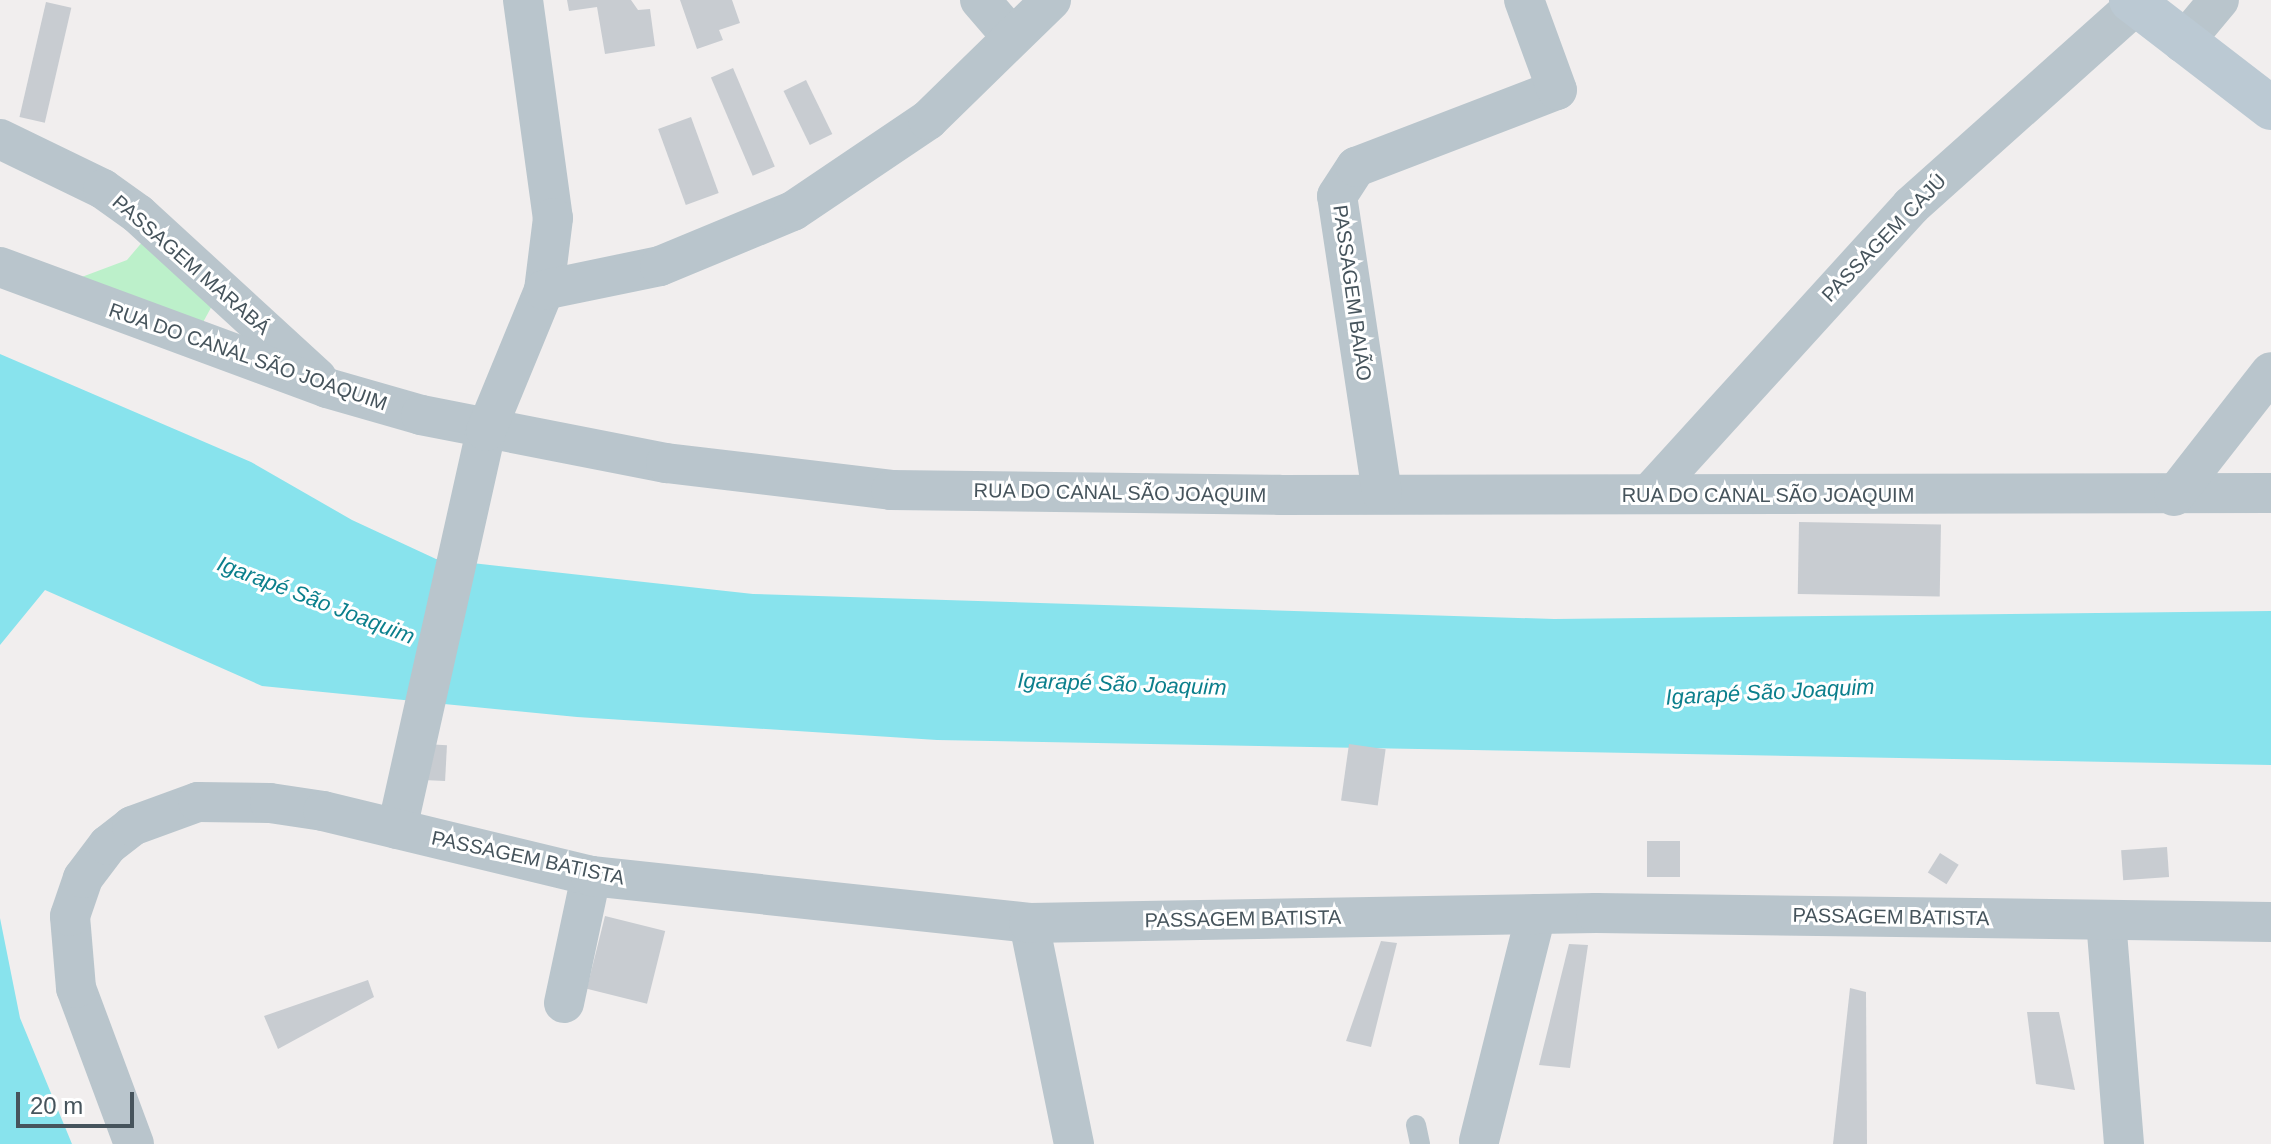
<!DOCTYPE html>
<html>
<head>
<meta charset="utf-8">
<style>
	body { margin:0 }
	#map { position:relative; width:2271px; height:1144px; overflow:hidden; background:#f1eeee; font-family:Helvetica,sans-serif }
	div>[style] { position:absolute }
	.green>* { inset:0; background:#bcf0ca }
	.water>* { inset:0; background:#88e3ed }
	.building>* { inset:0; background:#c8ccd1; transform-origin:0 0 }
	.lane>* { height:20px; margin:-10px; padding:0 10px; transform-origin:10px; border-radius:10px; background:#b9c5cc }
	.street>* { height:40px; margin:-20px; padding:0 20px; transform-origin:20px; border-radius:20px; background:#b9c5cc }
	.secondary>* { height:44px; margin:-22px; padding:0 22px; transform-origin:22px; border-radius:22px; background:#bbc9d3 }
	span { translate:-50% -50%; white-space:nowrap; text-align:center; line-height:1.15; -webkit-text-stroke:6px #fff; paint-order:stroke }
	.street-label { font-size:20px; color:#46545c }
	.water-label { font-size:22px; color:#0b7f8c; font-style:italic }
	.scale { position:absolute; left:16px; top:1092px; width:118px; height:36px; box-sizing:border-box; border:4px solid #46545c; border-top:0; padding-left:10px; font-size:24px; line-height:28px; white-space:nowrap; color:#46545c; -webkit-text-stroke:6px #fff; paint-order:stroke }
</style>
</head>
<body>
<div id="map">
	<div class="green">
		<i style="clip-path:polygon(144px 240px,213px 304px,201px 326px,79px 278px,127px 260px)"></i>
	</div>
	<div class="water">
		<i style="clip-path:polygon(0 354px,251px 462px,352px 520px,436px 559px,753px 594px,1554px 619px,2271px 611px,2271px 765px,937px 740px,577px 717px,262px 686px,45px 590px,0 645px)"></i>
		<i style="clip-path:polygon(0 918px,20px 1018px,72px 1144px,0 1144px)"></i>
	</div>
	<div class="building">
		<i style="clip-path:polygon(567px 0,631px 0,638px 10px,650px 9px,655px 46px,605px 54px,597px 7px,569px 11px)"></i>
		<i style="clip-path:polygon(680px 0,732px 0,740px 23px,719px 30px,723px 40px,697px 49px)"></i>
		<i style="left:46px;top:2px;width:26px;height:118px;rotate:13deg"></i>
		<i style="left:733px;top:68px;width:107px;height:24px;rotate:67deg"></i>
		<i style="left:806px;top:80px;width:60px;height:25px;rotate:64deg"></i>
		<i style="left:691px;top:117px;width:81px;height:35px;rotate:70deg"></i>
		<i style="left:1799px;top:522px;width:142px;height:72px;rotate:1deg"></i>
		<i style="left:425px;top:744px;width:22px;height:36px;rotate:3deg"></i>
		<i style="left:1349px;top:744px;width:37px;height:57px;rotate:8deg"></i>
		<i style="left:1647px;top:841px;width:33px;height:36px"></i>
		<i style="left:2167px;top:847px;width:30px;height:46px;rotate:86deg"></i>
		<i style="left:1940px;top:853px;width:22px;height:23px;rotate:32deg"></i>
		<i style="left:605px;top:916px;width:62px;height:75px;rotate:14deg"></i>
		<i style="clip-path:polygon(1381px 941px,1397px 943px,1371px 1047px,1346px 1041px)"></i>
		<i style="clip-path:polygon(1569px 944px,1588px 945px,1570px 1068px,1539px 1065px)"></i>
		<i style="clip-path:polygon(368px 980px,374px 997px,278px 1049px,264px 1016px)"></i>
		<i style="clip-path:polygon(1850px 988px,1866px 992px,1867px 1144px,1833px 1144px)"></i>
		<i style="clip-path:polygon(2027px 1012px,2059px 1012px,2075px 1090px,2036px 1084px)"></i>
	</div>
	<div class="lane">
		<i style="left:1416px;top:1125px;width:19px;rotate:78deg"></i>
	</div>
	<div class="street">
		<i style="left:523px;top:0;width:220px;rotate:82.2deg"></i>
		<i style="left:553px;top:218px;width:73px;rotate:97.1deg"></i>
		<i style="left:980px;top:0;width:49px;rotate:49.1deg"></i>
		<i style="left:2183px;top:43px;width:56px;rotate:-50.1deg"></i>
		<i style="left:0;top:139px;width:114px;rotate:25.9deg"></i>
		<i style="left:103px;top:189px;width:43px;rotate:35.5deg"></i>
		<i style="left:138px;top:214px;width:243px;rotate:42.5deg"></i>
		<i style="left:0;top:267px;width:349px;rotate:20.3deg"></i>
		<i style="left:327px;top:388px;width:98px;rotate:16deg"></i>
		<i style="left:421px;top:415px;width:250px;rotate:11.1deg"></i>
		<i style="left:666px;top:463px;width:227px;rotate:6.8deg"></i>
		<i style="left:891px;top:490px;width:389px;rotate:0.7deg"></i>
		<i style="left:1280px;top:495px;width:991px;rotate:-0.12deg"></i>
		<i style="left:1651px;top:492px;width:387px;rotate:-47.7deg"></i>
		<i style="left:1911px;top:206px;width:302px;rotate:-41.8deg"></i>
		<i style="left:1382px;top:493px;width:300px;rotate:-98.6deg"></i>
		<i style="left:1337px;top:196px;width:35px;rotate:-57deg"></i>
		<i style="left:1356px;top:167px;width:215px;rotate:-21deg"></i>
		<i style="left:1557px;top:90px;width:96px;rotate:-110.1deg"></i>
		<i style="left:2174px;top:496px;width:157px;rotate:-52deg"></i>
		<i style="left:397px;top:829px;width:408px;rotate:-77.4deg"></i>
		<i style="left:486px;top:431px;width:152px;rotate:-67.6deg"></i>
		<i style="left:544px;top:290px;width:118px;rotate:-11.7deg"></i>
		<i style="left:660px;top:266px;width:144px;rotate:-22.5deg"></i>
		<i style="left:793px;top:211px;width:163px;rotate:-34deg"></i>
		<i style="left:928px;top:120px;width:172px;rotate:-44.3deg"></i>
		<i style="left:2106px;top:920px;width:225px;rotate:85.4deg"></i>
		<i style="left:1029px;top:923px;width:226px;rotate:78.5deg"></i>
		<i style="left:564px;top:1003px;width:130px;rotate:-78deg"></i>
		<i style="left:1479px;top:1141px;width:234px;rotate:-75.9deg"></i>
		<i style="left:134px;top:1144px;width:166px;rotate:-110.4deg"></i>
		<i style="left:76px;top:988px;width:72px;rotate:-94.8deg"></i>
		<i style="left:70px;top:916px;width:40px;rotate:-71.1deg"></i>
		<i style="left:83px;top:878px;width:41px;rotate:-52.9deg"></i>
		<i style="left:108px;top:845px;width:31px;rotate:-38deg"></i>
		<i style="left:132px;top:826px;width:70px;rotate:-20deg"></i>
		<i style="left:198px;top:802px;width:72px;rotate:0.8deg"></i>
		<i style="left:270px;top:803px;width:54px;rotate:8.6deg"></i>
		<i style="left:323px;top:811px;width:276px;rotate:13.6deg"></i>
		<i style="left:591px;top:876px;width:441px;rotate:6.1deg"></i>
		<i style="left:1029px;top:923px;width:567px;rotate:-1.01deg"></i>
		<i style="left:1596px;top:913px;width:675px;rotate:0.76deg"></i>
	</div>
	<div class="secondary">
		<i style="left:2131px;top:0;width:177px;rotate:37.6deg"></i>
	</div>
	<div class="street-label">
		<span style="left:1884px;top:238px;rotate:-46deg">PASSAGEM CAJÚ</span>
		<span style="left:191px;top:265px;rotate:41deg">PASSAGEM MARABÁ</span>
		<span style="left:1352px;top:293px;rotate:82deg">PASSAGEM BAIÃO</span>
		<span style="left:248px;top:357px;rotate:19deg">RUA DO CANAL SÃO JOAQUIM</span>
		<span style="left:1120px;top:493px;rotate:1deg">RUA DO CANAL SÃO JOAQUIM</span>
		<span style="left:1768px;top:495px">RUA DO CANAL SÃO JOAQUIM</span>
		<span style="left:528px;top:858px;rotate:12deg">PASSAGEM BATISTA</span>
		<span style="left:1891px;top:917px;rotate:1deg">PASSAGEM BATISTA</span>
		<span style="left:1243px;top:919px;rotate:-1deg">PASSAGEM BATISTA</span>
	</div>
	<div class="water-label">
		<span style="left:316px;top:600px;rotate:21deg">Igarapé São Joaquim</span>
		<span style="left:1122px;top:684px;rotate:2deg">Igarapé São Joaquim</span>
		<span style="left:1770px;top:692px;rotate:-3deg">Igarapé São Joaquim</span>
	</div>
	<div class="scale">20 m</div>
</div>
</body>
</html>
